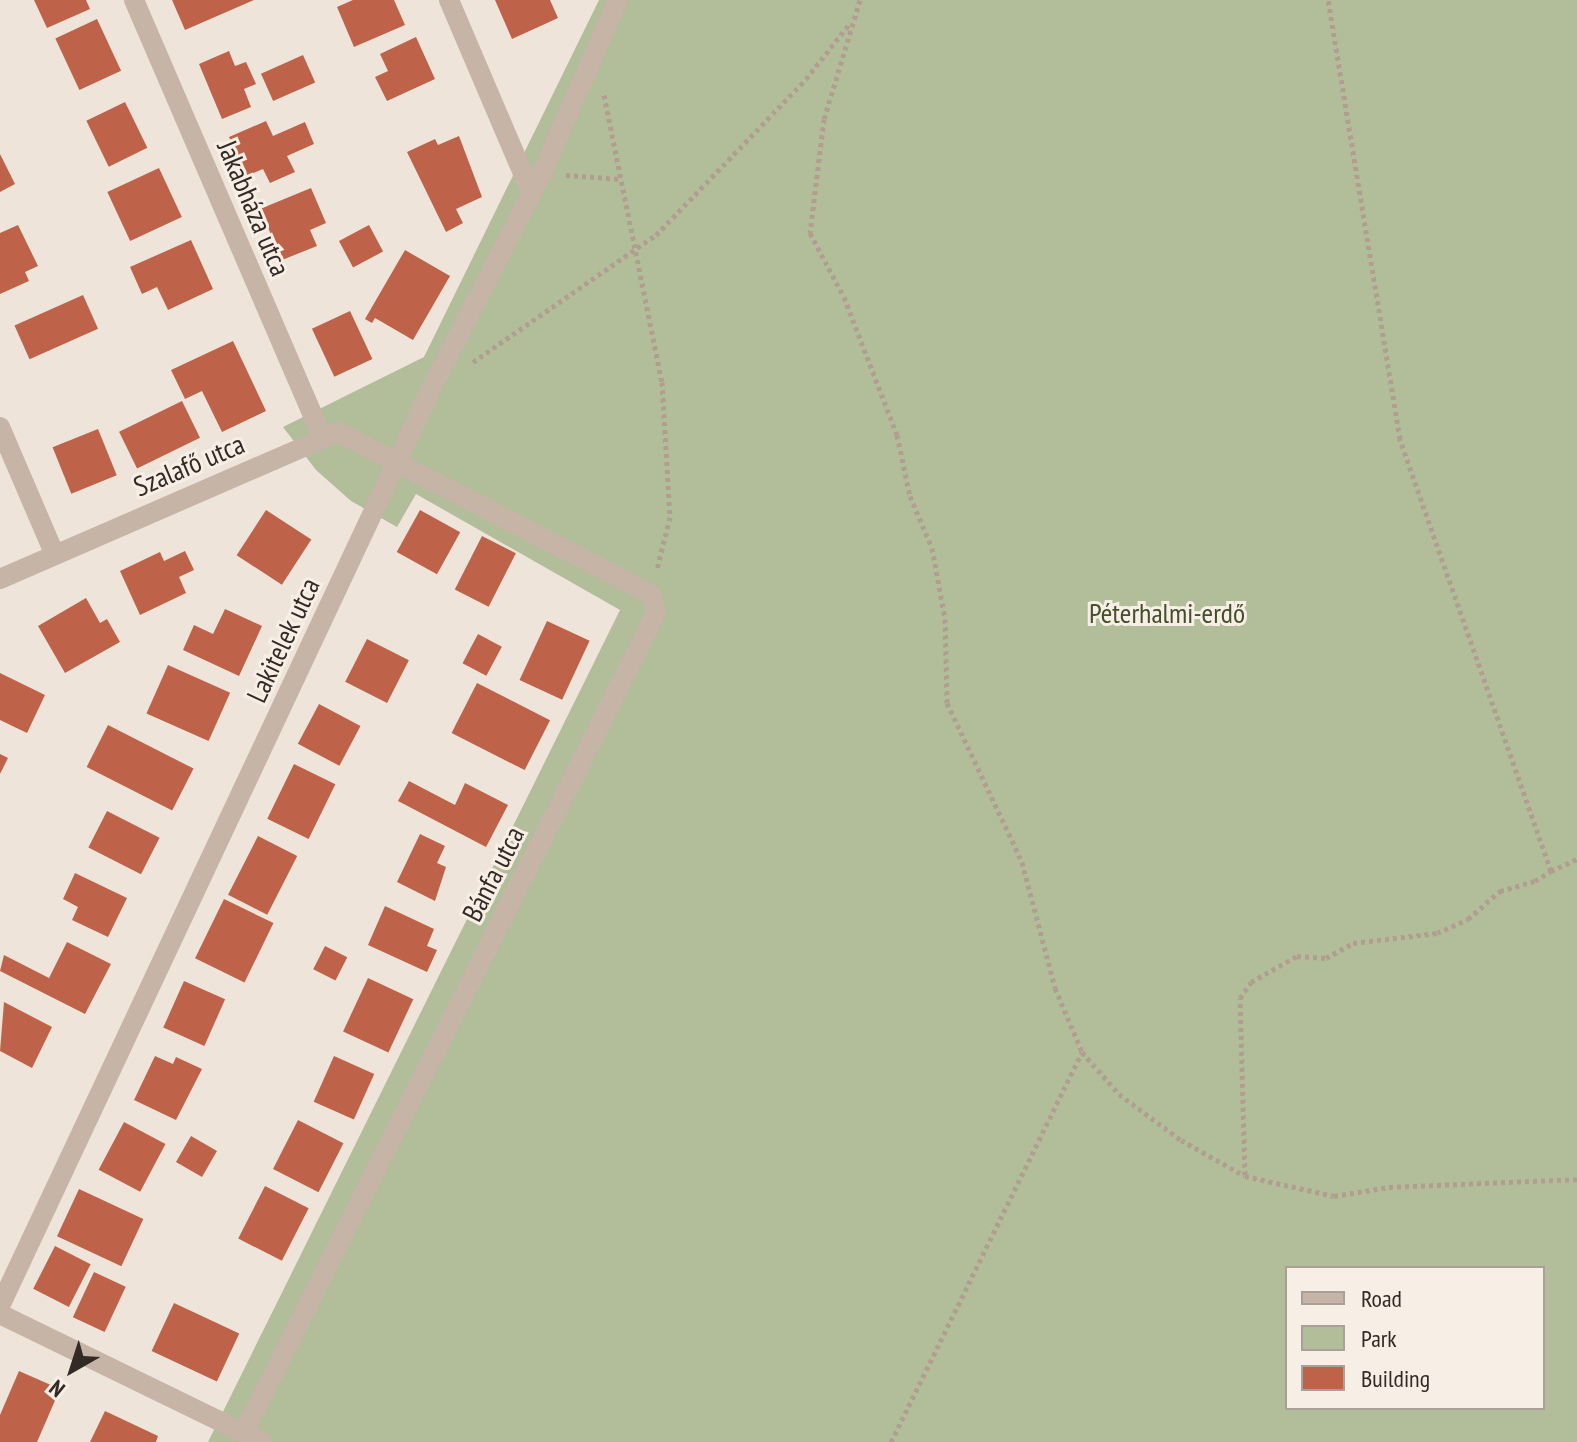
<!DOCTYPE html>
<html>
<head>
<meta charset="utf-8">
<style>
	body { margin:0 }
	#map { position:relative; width:1577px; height:1442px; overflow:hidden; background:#efe4d9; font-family:"PT Sans Narrow",sans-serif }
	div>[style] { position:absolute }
	.green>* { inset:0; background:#b2bd9a }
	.building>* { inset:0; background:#be6349; transform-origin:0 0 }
	.path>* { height:5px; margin-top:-2.5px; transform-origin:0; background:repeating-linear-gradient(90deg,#b29e90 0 4px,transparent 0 8px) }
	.street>* { height:20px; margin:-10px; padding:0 10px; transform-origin:10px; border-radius:10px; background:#c6b4a6 }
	span { translate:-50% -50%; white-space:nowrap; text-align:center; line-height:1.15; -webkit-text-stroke:6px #f7efe5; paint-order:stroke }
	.street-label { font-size:28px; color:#332a26 }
	.park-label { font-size:28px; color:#434f2c }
	.legend { position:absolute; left:1285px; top:1266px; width:260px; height:144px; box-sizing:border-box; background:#f7efe5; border:2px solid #a9a099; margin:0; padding:10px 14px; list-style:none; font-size:24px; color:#332a26 }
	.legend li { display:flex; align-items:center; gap:16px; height:40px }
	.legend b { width:40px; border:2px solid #a9a099 }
	.north { position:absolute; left:32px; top:1330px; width:80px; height:80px; -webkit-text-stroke:6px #f7efe5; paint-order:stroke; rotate:219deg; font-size:22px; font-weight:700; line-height:32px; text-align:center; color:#332a26 }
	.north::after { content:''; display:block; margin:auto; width:28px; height:36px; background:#332a26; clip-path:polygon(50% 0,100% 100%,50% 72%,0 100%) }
</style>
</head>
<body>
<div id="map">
	<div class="green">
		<i style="clip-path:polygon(evenodd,599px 0,1577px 0,1577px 1442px,208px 1442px,620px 610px,416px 494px,397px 527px,351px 501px,316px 470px,283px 427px,424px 357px,599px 0,1287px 1268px,1543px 1268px,1543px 1408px,1287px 1408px,1287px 1268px)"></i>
	</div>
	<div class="building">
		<i style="clip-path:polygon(34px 0,86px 0,90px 9px,47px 28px)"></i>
		<i style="clip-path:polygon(172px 0,254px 0,185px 30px)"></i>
		<i style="clip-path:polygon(353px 0,394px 0,405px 25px,354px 47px,337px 7px)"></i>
		<i style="clip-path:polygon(495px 0,550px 0,558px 18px,512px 39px)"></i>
		<i style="left:97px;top:19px;width:57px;height:46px;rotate:65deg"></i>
		<i style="clip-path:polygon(416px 37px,435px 79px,387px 101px,375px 77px,388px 71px,380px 54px)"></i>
		<i style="clip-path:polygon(229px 51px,235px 66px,246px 62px,256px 84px,244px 89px,251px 107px,222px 119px,199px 64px)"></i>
		<i style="left:303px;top:55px;width:30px;height:46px;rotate:66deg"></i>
		<i style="left:125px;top:102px;width:51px;height:43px;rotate:64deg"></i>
		<i style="clip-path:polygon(266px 121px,273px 136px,305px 122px,314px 144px,287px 156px,295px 172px,270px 183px,263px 169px,246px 176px,229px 137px)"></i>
		<i style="clip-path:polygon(459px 136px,482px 197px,456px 209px,463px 223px,446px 232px,407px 152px,435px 139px,438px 145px)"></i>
		<i style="clip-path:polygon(0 154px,15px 184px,0 192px)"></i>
		<i style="left:159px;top:168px;width:54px;height:57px;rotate:65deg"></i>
		<i style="clip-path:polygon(311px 188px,326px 223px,310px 230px,317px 246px,282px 260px,260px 209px)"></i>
		<i style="clip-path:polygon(18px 225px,38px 266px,25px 272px,29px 281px,0 294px,0 233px)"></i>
		<i style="left:369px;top:225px;width:30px;height:34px;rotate:62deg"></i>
		<i style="clip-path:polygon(191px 240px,213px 289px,168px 310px,157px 287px,142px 294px,130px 267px)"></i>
		<i style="clip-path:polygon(405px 250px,450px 276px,413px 340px,375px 318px,372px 323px,365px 319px)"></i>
		<i style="left:83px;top:295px;width:37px;height:75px;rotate:66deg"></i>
		<i style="left:350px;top:311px;width:53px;height:42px;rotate:65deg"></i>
		<i style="clip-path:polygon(233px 341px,266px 411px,222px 432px,202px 391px,185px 399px,171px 370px)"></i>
		<i style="left:182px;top:401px;width:41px;height:70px;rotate:64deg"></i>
		<i style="left:98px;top:429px;width:50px;height:49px;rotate:68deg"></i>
		<i style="left:266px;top:510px;width:54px;height:54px;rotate:33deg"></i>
		<i style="left:420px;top:510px;width:46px;height:48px;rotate:29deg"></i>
		<i style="left:482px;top:536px;width:38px;height:60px;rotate:27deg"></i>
		<i style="clip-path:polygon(185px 551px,194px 570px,179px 577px,186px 593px,140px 615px,120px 571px,160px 552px,164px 561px)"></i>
		<i style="clip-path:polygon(86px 598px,100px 623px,107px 619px,120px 642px,65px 673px,38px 626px)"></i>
		<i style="clip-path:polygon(225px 609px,262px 626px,239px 676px,183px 650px,194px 625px,213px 634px)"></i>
		<i style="left:547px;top:621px;width:47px;height:65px;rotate:25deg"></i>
		<i style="left:478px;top:634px;width:27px;height:33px;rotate:28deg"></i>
		<i style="left:367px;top:639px;width:47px;height:48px;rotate:27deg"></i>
		<i style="left:168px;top:665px;width:68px;height:53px;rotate:24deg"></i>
		<i style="clip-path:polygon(0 673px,45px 695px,27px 733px,0 720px)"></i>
		<i style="left:477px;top:683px;width:82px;height:56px;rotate:27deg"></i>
		<i style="left:319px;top:704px;width:47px;height:45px;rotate:28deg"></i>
		<i style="left:108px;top:725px;width:96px;height:47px;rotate:27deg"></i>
		<i style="clip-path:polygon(0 754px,8px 758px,0 774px)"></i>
		<i style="left:294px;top:764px;width:46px;height:61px;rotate:26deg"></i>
		<i style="clip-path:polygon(409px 781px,455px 805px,465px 783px,508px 805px,486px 847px,398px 801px)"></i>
		<i style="left:107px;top:811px;width:59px;height:41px;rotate:27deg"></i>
		<i style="clip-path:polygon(420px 834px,445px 846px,437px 863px,446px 867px,435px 901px,397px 882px)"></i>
		<i style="left:258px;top:836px;width:44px;height:66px;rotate:27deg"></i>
		<i style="clip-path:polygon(75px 873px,127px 898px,108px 937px,72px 920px,78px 907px,63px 899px)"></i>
		<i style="left:224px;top:899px;width:55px;height:66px;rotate:26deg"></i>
		<i style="clip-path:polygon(385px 906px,434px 929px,427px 946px,437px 950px,427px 972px,368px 945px)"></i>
		<i style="clip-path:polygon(67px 942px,111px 964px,85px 1014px,0 971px,4px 955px,49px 978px)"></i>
		<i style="left:325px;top:946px;width:25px;height:26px;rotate:27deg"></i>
		<i style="left:368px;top:978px;width:50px;height:59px;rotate:25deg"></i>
		<i style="left:184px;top:981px;width:45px;height:51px;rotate:24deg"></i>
		<i style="clip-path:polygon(4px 1002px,52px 1027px,32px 1068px,0 1051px)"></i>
		<i style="clip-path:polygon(155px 1056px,173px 1064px,176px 1057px,202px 1069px,176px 1120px,134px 1100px)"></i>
		<i style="left:334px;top:1056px;width:44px;height:50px;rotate:24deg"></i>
		<i style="left:298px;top:1120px;width:51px;height:55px;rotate:27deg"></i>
		<i style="left:124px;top:1122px;width:47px;height:54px;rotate:28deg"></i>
		<i style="left:191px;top:1136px;width:30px;height:30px;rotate:30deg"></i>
		<i style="left:265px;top:1186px;width:49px;height:59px;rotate:27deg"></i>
		<i style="left:79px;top:1189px;width:71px;height:52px;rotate:25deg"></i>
		<i style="left:55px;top:1246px;width:40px;height:48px;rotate:27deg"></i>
		<i style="left:94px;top:1272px;width:35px;height:50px;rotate:25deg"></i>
		<i style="left:174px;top:1303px;width:72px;height:53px;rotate:25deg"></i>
		<i style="clip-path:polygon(19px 1371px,60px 1389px,37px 1442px,0 1442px,0 1415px)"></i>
		<i style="clip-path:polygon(105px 1411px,158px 1436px,156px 1442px,90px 1442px)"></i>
	</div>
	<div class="path">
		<i style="left:860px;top:0;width:124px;rotate:106.8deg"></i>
		<i style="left:824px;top:119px;width:115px;rotate:97deg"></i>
		<i style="left:810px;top:233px;width:72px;rotate:62deg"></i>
		<i style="left:844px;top:297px;width:148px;rotate:69deg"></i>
		<i style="left:897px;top:435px;width:62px;rotate:78deg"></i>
		<i style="left:910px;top:496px;width:56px;rotate:67.1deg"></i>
		<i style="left:932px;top:548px;width:72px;rotate:79.6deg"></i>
		<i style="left:945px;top:619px;width:84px;rotate:88.6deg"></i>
		<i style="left:947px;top:703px;width:176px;rotate:64.7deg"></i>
		<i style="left:1022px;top:862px;width:130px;rotate:75.3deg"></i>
		<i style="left:1055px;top:988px;width:69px;rotate:67.1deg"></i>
		<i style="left:1082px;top:1052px;width:56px;rotate:48.6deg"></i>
		<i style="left:1119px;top:1094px;width:77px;rotate:36.6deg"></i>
		<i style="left:1181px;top:1140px;width:73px;rotate:29.4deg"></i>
		<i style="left:1245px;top:1176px;width:91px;rotate:12.7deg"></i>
		<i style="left:1334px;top:1196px;width:56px;rotate:-9.3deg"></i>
		<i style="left:1389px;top:1187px;width:188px;rotate:-2.4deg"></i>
		<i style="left:604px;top:95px;width:293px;rotate:78.6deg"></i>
		<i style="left:662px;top:382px;width:135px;rotate:86.6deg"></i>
		<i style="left:670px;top:517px;width:54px;rotate:104deg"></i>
		<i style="left:566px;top:175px;width:54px;rotate:4.2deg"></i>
		<i style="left:473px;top:362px;width:223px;rotate:-34.8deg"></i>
		<i style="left:656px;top:235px;width:216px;rotate:-46.1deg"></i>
		<i style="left:806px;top:79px;width:71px;rotate:-51.8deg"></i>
		<i style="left:1551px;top:871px;width:29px;rotate:-25deg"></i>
		<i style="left:1245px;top:1175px;width:177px;rotate:-91.6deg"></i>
		<i style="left:1240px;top:998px;width:19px;rotate:-55deg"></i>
		<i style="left:1251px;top:982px;width:53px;rotate:-29.5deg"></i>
		<i style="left:1297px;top:956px;width:29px;rotate:4deg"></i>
		<i style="left:1326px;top:958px;width:31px;rotate:-29deg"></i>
		<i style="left:1353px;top:943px;width:85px;rotate:-6.8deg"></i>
		<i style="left:1437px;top:933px;width:34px;rotate:-24deg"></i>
		<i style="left:1468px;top:919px;width:43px;rotate:-41.2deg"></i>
		<i style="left:1500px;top:891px;width:36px;rotate:-16deg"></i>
		<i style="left:1535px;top:881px;width:19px;rotate:-32deg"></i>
		<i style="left:1551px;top:871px;width:458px;rotate:-109.3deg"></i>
		<i style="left:1400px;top:439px;width:445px;rotate:-99.3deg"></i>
		<i style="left:891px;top:1442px;width:434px;rotate:-63.9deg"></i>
	</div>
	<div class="street">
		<i style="left:134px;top:0;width:477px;rotate:66.7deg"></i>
		<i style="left:449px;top:0;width:209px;rotate:66.9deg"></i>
		<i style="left:0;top:427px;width:137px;rotate:66.8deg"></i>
		<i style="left:0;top:579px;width:369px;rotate:-23.5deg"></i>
		<i style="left:338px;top:432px;width:352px;rotate:27.4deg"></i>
		<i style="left:651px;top:594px;width:20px;rotate:75deg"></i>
		<i style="left:656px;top:613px;width:917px;rotate:116.7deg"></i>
		<i style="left:0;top:1306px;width:1013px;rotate:-64.83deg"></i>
		<i style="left:431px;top:389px;width:243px;rotate:-62.8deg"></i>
		<i style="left:542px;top:173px;width:189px;rotate:-66.3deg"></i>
		<i style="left:0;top:1314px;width:292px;rotate:26deg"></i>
	</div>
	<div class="street-label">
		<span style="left:254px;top:208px;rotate:67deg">Jakabháza utca</span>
		<span style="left:189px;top:465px;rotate:-23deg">Szalafő utca</span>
		<span style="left:283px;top:640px;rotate:-65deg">Lakitelek utca</span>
		<span style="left:493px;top:874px;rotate:-63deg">Bánfa utca</span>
	</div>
	<div class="park-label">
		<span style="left:1167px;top:613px">Péterhalmi-erdő</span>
	</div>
	<ul class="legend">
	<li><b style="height:10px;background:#c6b4a6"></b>Road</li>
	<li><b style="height:22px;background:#b2bd9a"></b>Park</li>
	<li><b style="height:22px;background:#be6349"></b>Building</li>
	</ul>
	<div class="north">N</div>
</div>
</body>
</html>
